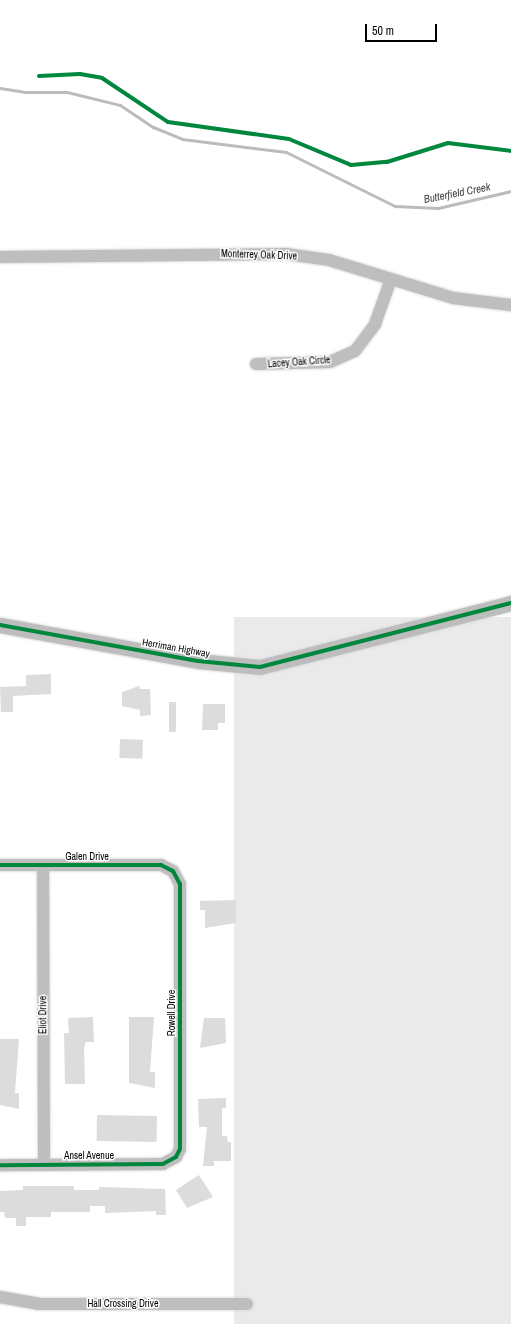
<!DOCTYPE html>
<html>
<head>
<meta charset="utf-8">
<style>
	body { margin:0 }
	#map { position:relative; width:511px; height:1324px; overflow:hidden; background:#fff; font-family:"Archivo Narrow",sans-serif }
	div>[style] { position:absolute }
	.green>* { inset:0; background:#eaeaea; transform-origin:0 0 }
	.stream>* { height:3px; margin:-1.5px; padding:0 1.5px; transform-origin:1.5px; border-radius:1.5px; background:#bcbcbc }
	.building>* { inset:0; background:#dcdcdc; transform-origin:0 0 }
	.roads { filter:drop-shadow(0 0 1px #dbdbdb) drop-shadow(0 0 1px #dbdbdb) }
	.minor>* { height:12px; margin:-6px; padding:0 6px; transform-origin:6px; border-radius:6px; background:#bebebe }
	.major>* { height:15px; margin:-7.5px; padding:0 7.5px; transform-origin:7.5px; border-radius:7.5px; background:#bdbdbd }
	.cycleway>* { height:4px; margin:-2px; padding:0 2px; transform-origin:2px; border-radius:2px; background:#00873e }
	span { translate:-50% -50%; white-space:nowrap; text-align:center; line-height:1.15; -webkit-text-stroke:3px #fff; paint-order:stroke }
	.street-label { font-size:10px; color:#000 }
	.water-label { font-size:11px; color:#404040; font-style:italic }
	.scale { position:absolute; left:365px; top:24px; width:72px; height:18px; box-sizing:border-box; border:2px solid #000; border-top:0; padding-left:5px; font-size:12px; line-height:14px; white-space:nowrap; color:#000; -webkit-text-stroke:3px #fff; paint-order:stroke }
</style>
</head>
<body>
<div id="map">
	<div class="green">
		<i style="left:511px;top:617px;width:707px;height:277px;rotate:90deg"></i>
	</div>
	<div class="stream">
		<i style="left:0;top:88px;width:24px;rotate:9deg"></i>
		<i style="left:24px;top:92px;width:43px"></i>
		<i style="left:67px;top:92px;width:55px;rotate:13.8deg"></i>
		<i style="left:120px;top:105px;width:40px;rotate:34deg"></i>
		<i style="left:153px;top:127px;width:31px;rotate:22deg"></i>
		<i style="left:182px;top:139px;width:105px;rotate:7.1deg"></i>
		<i style="left:286px;top:152px;width:122px;rotate:26.4deg"></i>
		<i style="left:395px;top:206px;width:43px;rotate:2.7deg"></i>
		<i style="left:438px;top:208px;width:75px;rotate:-13.1deg"></i>
	</div>
	<div class="building">
		<i style="clip-path:polygon(51px 674px,51px 694px,13px 696px,13px 712px,1px 712px,0 687px,26px 686px,26px 675px)"></i>
		<i style="clip-path:polygon(139px 686px,140px 689px,150px 689px,151px 715px,140px 716px,140px 710px,122px 706px,122px 692px)"></i>
		<i style="left:176px;top:702px;width:30px;height:7px;rotate:90deg"></i>
		<i style="clip-path:polygon(203px 704px,225px 704px,225px 723px,218px 723px,218px 730px,202px 730px)"></i>
		<i style="left:120px;top:739px;width:23px;height:19px;rotate:2deg"></i>
		<i style="clip-path:polygon(236px 900px,236px 923px,205px 928px,205px 910px,200px 910px,200px 901px)"></i>
		<i style="clip-path:polygon(93px 1017px,94px 1042px,86px 1042px,84px 1048px,85px 1084px,65px 1084px,64px 1033px,69px 1033px,68px 1018px)"></i>
		<i style="clip-path:polygon(129px 1017px,154px 1017px,150px 1072px,155px 1072px,155px 1088px,129px 1083px)"></i>
		<i style="clip-path:polygon(204px 1018px,225px 1018px,226px 1043px,200px 1048px)"></i>
		<i style="clip-path:polygon(0 1039px,19px 1039px,15px 1093px,19px 1093px,19px 1109px,0 1105px)"></i>
		<i style="clip-path:polygon(226px 1098px,226px 1108px,222px 1108px,222px 1136px,227px 1136px,228px 1142px,231px 1142px,231px 1161px,214px 1161px,214px 1166px,203px 1166px,207px 1127px,199px 1127px,198px 1099px)"></i>
		<i style="left:97px;top:1115px;width:60px;height:26px;rotate:1deg"></i>
		<i style="clip-path:polygon(199px 1175px,213px 1197px,187px 1208px,176px 1190px)"></i>
		<i style="clip-path:polygon(23px 1186px,74px 1186px,74px 1190px,99px 1190px,99px 1187px,165px 1189px,166px 1215px,156px 1215px,156px 1211px,105px 1213px,105px 1206px,90px 1206px,90px 1212px,51px 1212px,51px 1217px,26px 1217px,26px 1226px,16px 1226px,16px 1218px,5px 1218px,4px 1212px,0 1212px,0 1191px,23px 1190px)"></i>
	</div>
	<div class="roads">
		<div class="minor">
			<i style="left:0;top:257px;width:286px;rotate:-0.6deg"></i>
			<i style="left:286px;top:254px;width:43px;rotate:7.9deg"></i>
			<i style="left:329px;top:260px;width:130px;rotate:17deg"></i>
			<i style="left:453px;top:298px;width:58px;rotate:6.9deg"></i>
			<i style="left:256px;top:364px;width:74px;rotate:-1.5deg"></i>
			<i style="left:330px;top:362px;width:27px;rotate:-24deg"></i>
			<i style="left:355px;top:351px;width:34px;rotate:-53deg"></i>
			<i style="left:375px;top:324px;width:48px;rotate:-70.4deg"></i>
			<i style="left:0;top:865px;width:161px"></i>
			<i style="left:161px;top:865px;width:13px;rotate:27deg"></i>
			<i style="left:173px;top:871px;width:15px;rotate:62deg"></i>
			<i style="left:180px;top:884px;width:265px;rotate:90deg"></i>
			<i style="left:180px;top:1149px;width:9px;rotate:117deg"></i>
			<i style="left:176px;top:1157px;width:15px;rotate:152deg"></i>
			<i style="left:163px;top:1164px;width:163px;rotate:179.6deg"></i>
			<i style="left:43px;top:865px;width:299px;rotate:89.8deg"></i>
			<i style="left:0;top:1297px;width:39px;rotate:10deg"></i>
			<i style="left:38px;top:1304px;width:209px"></i>
		</div>
		<div class="major">
			<i style="left:0;top:625px;width:201px;rotate:10.3deg"></i>
			<i style="left:198px;top:661px;width:62px;rotate:5.5deg"></i>
			<i style="left:260px;top:667px;width:259px;rotate:-14.3deg"></i>
		</div>
	</div>
	<div class="cycleway">
		<i style="left:39px;top:76px;width:41px;rotate:-2.8deg"></i>
		<i style="left:80px;top:74px;width:22px;rotate:10deg"></i>
		<i style="left:102px;top:78px;width:79px;rotate:33.7deg"></i>
		<i style="left:168px;top:122px;width:122px;rotate:8deg"></i>
		<i style="left:289px;top:139px;width:67px;rotate:22.8deg"></i>
		<i style="left:351px;top:165px;width:36px;rotate:-5deg"></i>
		<i style="left:387px;top:162px;width:64px;rotate:-17.3deg"></i>
		<i style="left:448px;top:143px;width:64px;rotate:7.2deg"></i>
		<i style="left:0;top:625px;width:201px;rotate:10.3deg"></i>
		<i style="left:198px;top:661px;width:62px;rotate:5.5deg"></i>
		<i style="left:260px;top:667px;width:259px;rotate:-14.3deg"></i>
		<i style="left:0;top:865px;width:161px"></i>
		<i style="left:161px;top:865px;width:13px;rotate:27deg"></i>
		<i style="left:173px;top:871px;width:15px;rotate:62deg"></i>
		<i style="left:180px;top:884px;width:265px;rotate:90deg"></i>
		<i style="left:180px;top:1149px;width:9px;rotate:117deg"></i>
		<i style="left:176px;top:1157px;width:15px;rotate:152deg"></i>
		<i style="left:163px;top:1164px;width:163px;rotate:179.6deg"></i>
	</div>
	<div class="street-label">
		<span style="left:259px;top:255px;rotate:2deg">Monterrey Oak Drive</span>
		<span style="left:299px;top:362px;rotate:-4deg">Lacey Oak Circle</span>
		<span style="left:176px;top:648px;rotate:10deg">Herriman Highway</span>
		<span style="left:87px;top:857px">Galen Drive</span>
		<span style="left:172px;top:1013px;rotate:-90deg">Rowell Drive</span>
		<span style="left:43px;top:1015px;rotate:-90deg">Eliot Drive</span>
		<span style="left:89px;top:1156px">Ansel Avenue</span>
		<span style="left:123px;top:1304px">Hall Crossing Drive</span>
	</div>
	<div class="water-label">
		<span style="left:457px;top:193px;rotate:-11deg">Butterfield Creek</span>
	</div>
	<div class="scale">50 m</div>
</div>
</body>
</html>
